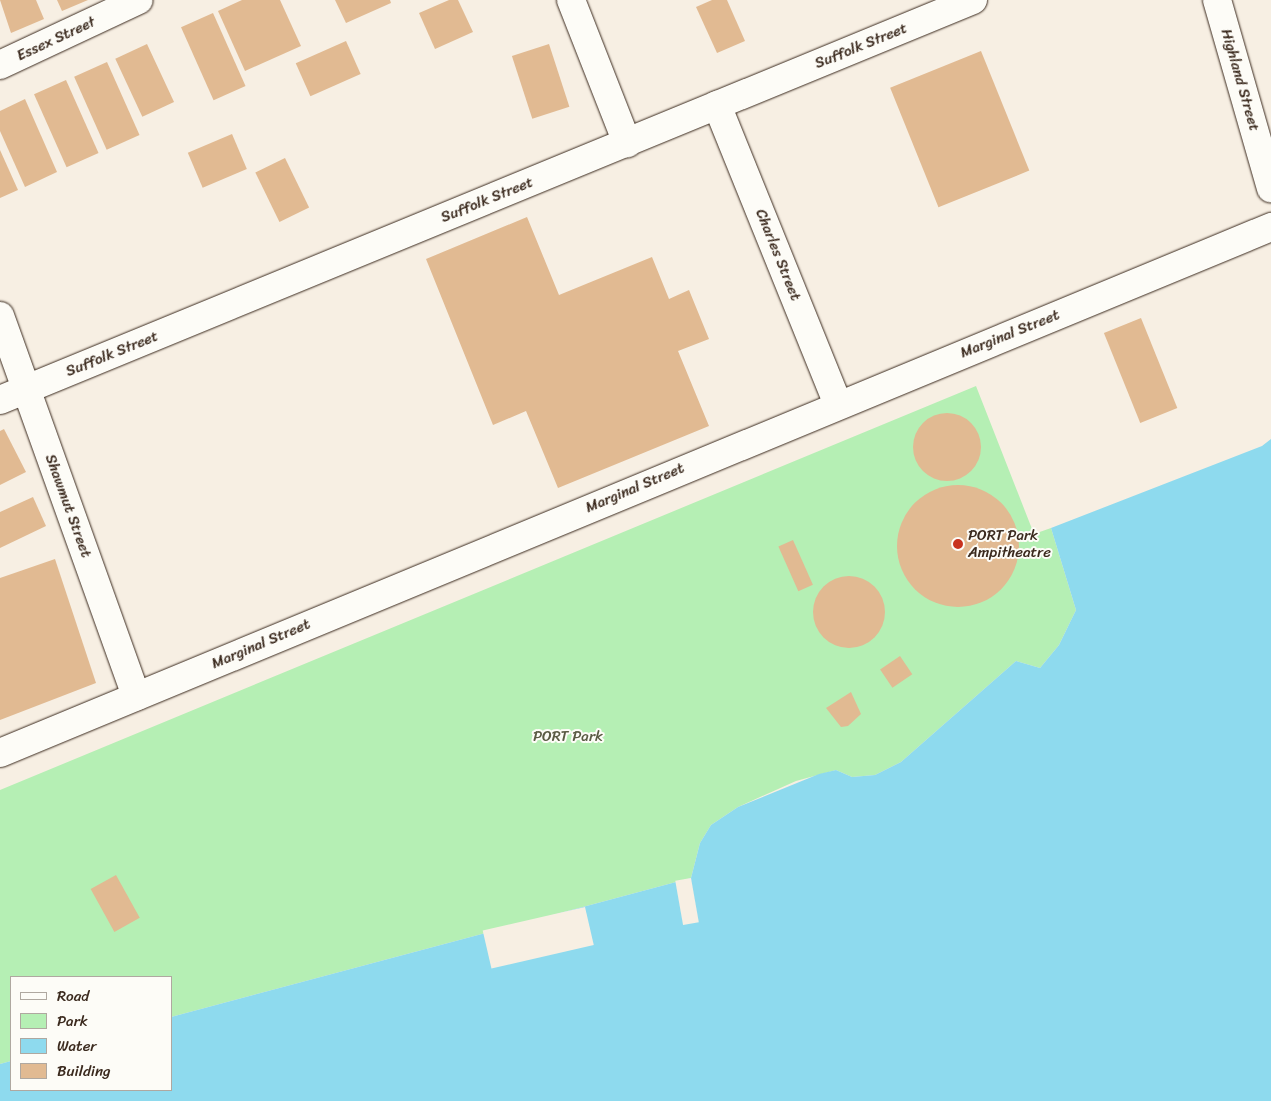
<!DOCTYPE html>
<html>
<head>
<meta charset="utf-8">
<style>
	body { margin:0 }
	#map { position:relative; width:1271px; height:1101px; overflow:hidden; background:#f7efe3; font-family:Sriracha,sans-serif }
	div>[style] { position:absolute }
	.green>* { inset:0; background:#b5efb4 }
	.water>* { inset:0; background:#8edaee }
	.pier>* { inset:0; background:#f7efe3; transform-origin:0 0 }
	.building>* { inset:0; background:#e1ba92; transform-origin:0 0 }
	.round { border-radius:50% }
	.roads { filter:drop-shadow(0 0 1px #3b2a1e) drop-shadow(0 0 1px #3b2a1e) }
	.street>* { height:28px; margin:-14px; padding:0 14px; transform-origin:14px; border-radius:14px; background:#fdfcf7 }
	.secondary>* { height:28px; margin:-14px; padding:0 14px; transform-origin:14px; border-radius:14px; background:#fdfcf7 }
	.dots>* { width:14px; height:14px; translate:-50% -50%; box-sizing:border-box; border:2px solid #fdfcf7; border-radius:50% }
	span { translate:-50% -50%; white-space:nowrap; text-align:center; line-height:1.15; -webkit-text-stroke:4px #fdfcf7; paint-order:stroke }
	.street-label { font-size:15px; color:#3b2a1e }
	.poi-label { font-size:15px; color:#3b2a1e }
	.left { translate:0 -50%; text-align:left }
	.park-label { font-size:15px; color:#5a5b44 }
	.legend { position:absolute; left:10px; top:976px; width:162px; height:115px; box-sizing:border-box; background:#fdfcf7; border:1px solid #afa8a0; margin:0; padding:6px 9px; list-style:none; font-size:15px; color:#3b2a1e }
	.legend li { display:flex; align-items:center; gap:10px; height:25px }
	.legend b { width:25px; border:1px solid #afa8a0 }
</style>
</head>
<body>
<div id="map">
	<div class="green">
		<i style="clip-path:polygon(976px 386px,1034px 534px,1051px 528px,1076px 610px,1059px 645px,1040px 668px,1016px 661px,901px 762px,875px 775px,852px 777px,836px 770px,796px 781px,738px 807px,711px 825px,700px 843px,691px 878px,171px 1017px,171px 977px,11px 977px,11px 1061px,0 1064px,0 790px)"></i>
	</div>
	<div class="water">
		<i style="clip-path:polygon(1271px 439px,1271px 1101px,0 1101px,0 1064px,11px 1061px,11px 1090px,171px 1090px,171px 1017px,691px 878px,700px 843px,711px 825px,738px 807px,819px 774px,836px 770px,852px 777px,875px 775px,901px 762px,1016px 661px,1040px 668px,1059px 645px,1076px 610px,1051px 528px,1262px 446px)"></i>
	</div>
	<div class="pier">
		<i style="left:691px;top:878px;width:45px;height:16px;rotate:80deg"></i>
		<i style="left:585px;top:907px;width:39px;height:105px;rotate:77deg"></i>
	</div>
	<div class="building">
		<i style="clip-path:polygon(0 0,36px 0,44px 19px,11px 33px)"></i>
		<i style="clip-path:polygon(57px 0,88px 0,62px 11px)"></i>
		<i style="clip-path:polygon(242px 0,280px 0,301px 46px,245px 71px,218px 11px)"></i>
		<i style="clip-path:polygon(335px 0,390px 0,391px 3px,346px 23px)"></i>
		<i style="clip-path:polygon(449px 0,458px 0,473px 32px,435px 49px,419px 13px)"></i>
		<i style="clip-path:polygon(712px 0,727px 0,745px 41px,717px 53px,696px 7px)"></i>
		<i style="left:213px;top:13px;width:80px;height:35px;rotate:66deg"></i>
		<i style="left:346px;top:41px;width:36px;height:55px;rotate:66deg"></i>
		<i style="left:147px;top:44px;width:64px;height:35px;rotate:65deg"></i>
		<i style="left:549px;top:44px;width:66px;height:39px;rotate:72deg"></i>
		<i style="left:981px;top:51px;width:129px;height:98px;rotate:68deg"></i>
		<i style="left:107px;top:62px;width:80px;height:36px;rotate:66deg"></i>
		<i style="left:66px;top:80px;width:80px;height:35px;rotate:66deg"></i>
		<i style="clip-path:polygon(25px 99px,57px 172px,25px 187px,0 131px,0 111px)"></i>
		<i style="left:232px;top:134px;width:38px;height:48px;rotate:67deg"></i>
		<i style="clip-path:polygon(0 150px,18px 190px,0 198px)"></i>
		<i style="left:285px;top:158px;width:55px;height:33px;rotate:64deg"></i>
		<i style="clip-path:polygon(527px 217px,559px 295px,652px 257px,669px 299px,689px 290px,709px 339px,678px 351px,709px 426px,558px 488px,526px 411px,493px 425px,426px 259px)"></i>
		<i style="left:1141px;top:318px;width:97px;height:40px;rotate:68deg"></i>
		<i class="round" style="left:913px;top:413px;width:68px;height:68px"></i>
		<i style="clip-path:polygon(4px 429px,26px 472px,0 485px,0 431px)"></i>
		<i class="round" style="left:897px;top:485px;width:122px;height:122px"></i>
		<i style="clip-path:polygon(33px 497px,46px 526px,0 548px,0 512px)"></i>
		<i style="left:793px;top:540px;width:49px;height:16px;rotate:66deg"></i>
		<i style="clip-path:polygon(55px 559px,96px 683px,0 720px,0 578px)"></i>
		<i class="round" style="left:813px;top:576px;width:72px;height:72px"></i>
		<i style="left:900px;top:656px;width:22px;height:24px;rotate:56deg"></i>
		<i style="clip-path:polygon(851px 692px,861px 714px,848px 726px,841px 727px,826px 708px)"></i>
		<i style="left:116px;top:875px;width:49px;height:29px;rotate:61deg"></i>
	</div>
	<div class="roads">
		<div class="street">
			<i style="left:571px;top:0;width:154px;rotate:68.6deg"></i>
			<i style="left:0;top:65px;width:153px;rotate:-25.1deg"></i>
			<i style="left:717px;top:105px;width:323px;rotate:68deg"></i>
			<i style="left:0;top:316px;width:404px;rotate:70.3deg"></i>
			<i style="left:0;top:400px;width:1052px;rotate:-22.35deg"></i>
		</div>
		<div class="secondary">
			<i style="left:1217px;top:0;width:196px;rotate:74deg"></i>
			<i style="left:0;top:753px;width:1376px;rotate:-22.48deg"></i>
		</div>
	</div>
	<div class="dots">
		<i style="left:958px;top:544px;background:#c8321e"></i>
	</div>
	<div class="street-label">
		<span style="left:56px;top:39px;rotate:-25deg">Essex Street</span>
		<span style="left:861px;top:46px;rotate:-22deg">Suffolk Street</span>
		<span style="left:1240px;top:80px;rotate:74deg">Highland Street</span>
		<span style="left:487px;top:200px;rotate:-22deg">Suffolk Street</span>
		<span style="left:778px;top:255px;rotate:68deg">Charles Street</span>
		<span style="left:1010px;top:334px;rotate:-22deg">Marginal Street</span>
		<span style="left:112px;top:354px;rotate:-22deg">Suffolk Street</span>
		<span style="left:635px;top:488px;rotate:-23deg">Marginal Street</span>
		<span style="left:68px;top:506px;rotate:70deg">Shawmut Street</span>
		<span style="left:261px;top:644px;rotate:-23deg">Marginal Street</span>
	</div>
	<div class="poi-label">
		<span class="left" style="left:968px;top:544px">PORT Park<br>Ampitheatre</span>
	</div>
	<div class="park-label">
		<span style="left:568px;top:737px">PORT Park</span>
	</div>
	<ul class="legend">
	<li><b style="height:6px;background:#fdfcf7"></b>Road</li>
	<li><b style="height:14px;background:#b5efb4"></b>Park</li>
	<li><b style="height:14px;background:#8edaee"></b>Water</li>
	<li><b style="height:14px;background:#e1ba92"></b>Building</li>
	</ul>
</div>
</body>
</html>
